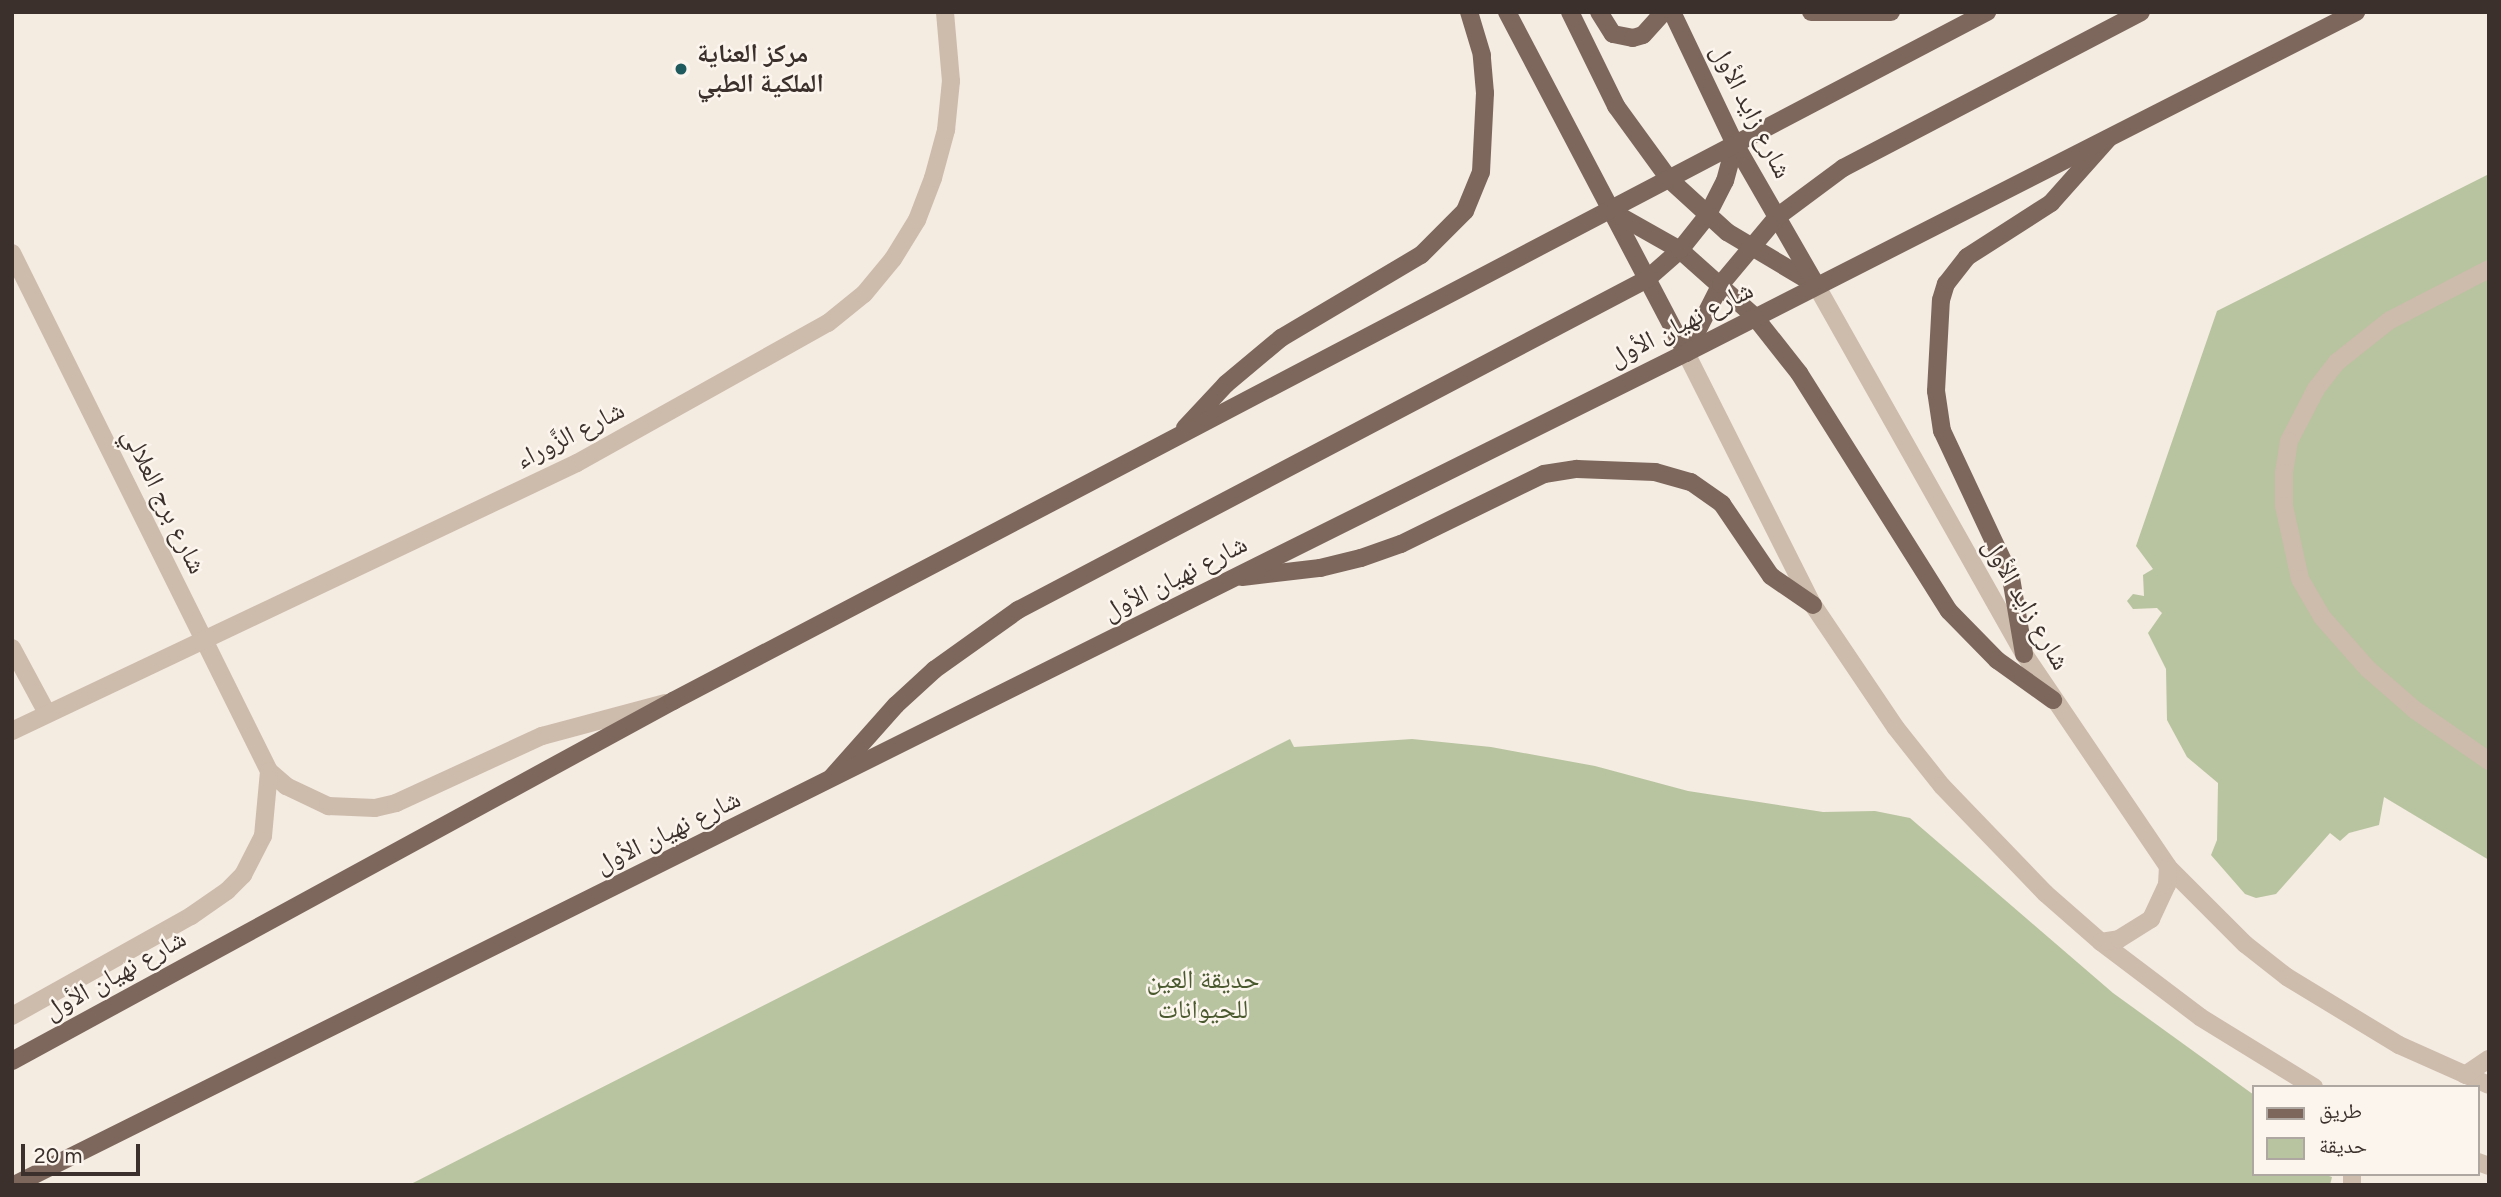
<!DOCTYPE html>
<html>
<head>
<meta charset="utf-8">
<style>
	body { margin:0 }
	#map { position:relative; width:2501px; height:1197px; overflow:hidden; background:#f4ebe1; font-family:Figtree,"Noto Naskh Arabic",sans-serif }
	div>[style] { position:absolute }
	.green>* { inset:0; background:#b8c4a0 }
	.minor>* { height:18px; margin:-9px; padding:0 9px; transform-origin:9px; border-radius:9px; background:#cdbbac }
	.major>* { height:18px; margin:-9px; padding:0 9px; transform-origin:9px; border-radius:9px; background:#7d675c }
	.dots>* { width:19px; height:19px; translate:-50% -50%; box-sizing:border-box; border:4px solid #fbf5ee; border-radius:50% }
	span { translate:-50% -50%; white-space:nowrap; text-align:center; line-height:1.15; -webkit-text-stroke:5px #fbf5ee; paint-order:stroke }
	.poi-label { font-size:26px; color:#3b302b; font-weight:700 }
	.left { translate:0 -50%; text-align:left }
	.street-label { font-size:26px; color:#3b302b }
	.park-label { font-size:26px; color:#4a5a2e }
	.frame { position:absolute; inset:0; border:14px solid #3b302b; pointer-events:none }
	.legend { position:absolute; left:2252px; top:1085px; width:228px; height:91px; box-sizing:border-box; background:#fbf5ee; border:2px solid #aea6a0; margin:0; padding:9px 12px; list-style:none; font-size:21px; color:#3b302b }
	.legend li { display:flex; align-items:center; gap:14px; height:35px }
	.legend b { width:35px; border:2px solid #aea6a0 }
	.scale { position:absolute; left:21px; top:1144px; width:119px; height:32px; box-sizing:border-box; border:4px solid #3b302b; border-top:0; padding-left:9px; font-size:21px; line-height:24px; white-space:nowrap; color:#3b302b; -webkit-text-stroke:5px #fbf5ee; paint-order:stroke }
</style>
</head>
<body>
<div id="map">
	<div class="green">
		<i style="clip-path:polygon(2489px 174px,2489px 860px,2384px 797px,2379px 825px,2349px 833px,2340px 841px,2330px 833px,2276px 894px,2256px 898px,2245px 894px,2211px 855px,2217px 840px,2218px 783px,2187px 757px,2167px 720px,2166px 669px,2148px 633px,2162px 613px,2157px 608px,2133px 609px,2127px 601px,2133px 594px,2144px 596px,2143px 575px,2153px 569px,2136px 546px,2217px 311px)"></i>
		<i style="clip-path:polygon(1290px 739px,1294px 747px,1412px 739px,1491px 747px,1595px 766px,1688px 791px,1823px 812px,1875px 811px,1910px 818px,2113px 993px,2254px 1095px,2254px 1174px,2323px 1174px,2332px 1177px,2330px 1185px,409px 1185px)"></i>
	</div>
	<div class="minor">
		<i style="left:12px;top:253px;width:578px;rotate:63.61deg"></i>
		<i style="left:269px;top:771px;width:23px;rotate:41deg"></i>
		<i style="left:286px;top:786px;width:47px;rotate:25.5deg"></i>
		<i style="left:328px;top:806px;width:47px;rotate:2.4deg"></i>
		<i style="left:375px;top:808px;width:22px;rotate:-13deg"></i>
		<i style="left:396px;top:803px;width:161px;rotate:-24.7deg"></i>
		<i style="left:542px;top:736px;width:127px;rotate:-15deg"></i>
		<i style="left:2489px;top:269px;width:111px;rotate:152.7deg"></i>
		<i style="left:2390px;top:320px;width:68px;rotate:141.6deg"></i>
		<i style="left:2337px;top:362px;width:34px;rotate:128deg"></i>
		<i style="left:2316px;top:389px;width:59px;rotate:117.4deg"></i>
		<i style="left:2289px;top:441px;width:32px;rotate:99deg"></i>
		<i style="left:2284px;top:473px;width:33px;rotate:90deg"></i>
		<i style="left:2284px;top:506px;width:75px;rotate:77.6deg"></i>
		<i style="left:2300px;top:579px;width:44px;rotate:59.9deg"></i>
		<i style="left:2322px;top:617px;width:69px;rotate:48.5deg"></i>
		<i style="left:2368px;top:669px;width:62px;rotate:41.1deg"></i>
		<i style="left:2415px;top:710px;width:90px;rotate:34.6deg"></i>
		<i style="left:1816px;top:285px;width:424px;rotate:60.6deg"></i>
		<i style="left:2024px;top:654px;width:257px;rotate:55.9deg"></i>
		<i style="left:2168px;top:867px;width:109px;rotate:45deg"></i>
		<i style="left:2245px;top:944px;width:53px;rotate:38.2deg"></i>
		<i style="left:2287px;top:977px;width:131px;rotate:31.3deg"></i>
		<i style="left:2399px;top:1045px;width:98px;rotate:24deg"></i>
		<i style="left:1686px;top:353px;width:282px;rotate:63.3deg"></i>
		<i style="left:1813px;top:605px;width:148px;rotate:56deg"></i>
		<i style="left:1896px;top:728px;width:74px;rotate:51.6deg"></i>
		<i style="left:1942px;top:786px;width:149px;rotate:46.1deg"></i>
		<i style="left:2045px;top:893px;width:74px;rotate:41.2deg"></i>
		<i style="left:2101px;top:942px;width:124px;rotate:37.1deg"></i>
		<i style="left:2200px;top:1017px;width:134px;rotate:31.6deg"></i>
		<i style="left:12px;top:648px;width:74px;rotate:61.7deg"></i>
		<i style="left:12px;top:731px;width:625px;rotate:-25.38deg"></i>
		<i style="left:577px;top:463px;width:287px;rotate:-29.2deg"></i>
		<i style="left:828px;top:323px;width:46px;rotate:-38.9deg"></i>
		<i style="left:864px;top:294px;width:45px;rotate:-50.4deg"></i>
		<i style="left:893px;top:259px;width:46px;rotate:-58.4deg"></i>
		<i style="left:917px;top:220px;width:45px;rotate:-69.1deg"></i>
		<i style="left:933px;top:178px;width:50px;rotate:-74.8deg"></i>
		<i style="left:946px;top:130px;width:49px;rotate:-84.2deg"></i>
		<i style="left:951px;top:81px;width:69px;rotate:-95deg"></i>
		<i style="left:2101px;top:942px;width:18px;rotate:-9deg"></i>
		<i style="left:2119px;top:939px;width:38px;rotate:-32deg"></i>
		<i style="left:2151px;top:919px;width:38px;rotate:-65deg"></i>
		<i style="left:2167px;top:885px;width:18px;rotate:-87deg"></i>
		<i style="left:12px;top:1016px;width:205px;rotate:-29.2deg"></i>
		<i style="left:191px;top:916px;width:44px;rotate:-34.8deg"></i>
		<i style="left:227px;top:891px;width:23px;rotate:-45deg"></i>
		<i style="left:243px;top:875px;width:44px;rotate:-62.9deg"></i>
		<i style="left:263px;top:836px;width:65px;rotate:-84.7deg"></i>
		<i style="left:2465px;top:1075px;width:29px;rotate:-34deg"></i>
		<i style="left:2478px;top:1162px;width:12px;rotate:20deg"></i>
		<i style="left:2352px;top:1174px;width:11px;rotate:90deg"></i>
	</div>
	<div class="major">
		<i style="left:1507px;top:12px;width:385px;rotate:62.3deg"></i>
		<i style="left:1570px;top:12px;width:105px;rotate:63.9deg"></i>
		<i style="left:1616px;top:106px;width:90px;rotate:54deg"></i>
		<i style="left:1669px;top:179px;width:79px;rotate:42.4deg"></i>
		<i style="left:1727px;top:232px;width:104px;rotate:30.8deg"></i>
		<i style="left:1599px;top:12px;width:26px;rotate:58deg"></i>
		<i style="left:1613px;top:34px;width:20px;rotate:11deg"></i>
		<i style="left:1633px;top:38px;width:10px;rotate:-17deg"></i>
		<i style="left:1643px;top:35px;width:31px;rotate:-48deg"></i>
		<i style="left:1672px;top:12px;width:146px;rotate:64.5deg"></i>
		<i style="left:1735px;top:144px;width:163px;rotate:60.1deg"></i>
		<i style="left:1811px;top:12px;width:80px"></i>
		<i style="left:1611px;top:211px;width:79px;rotate:29.5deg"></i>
		<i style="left:1680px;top:250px;width:99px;rotate:41.7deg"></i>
		<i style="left:1754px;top:316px;width:73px;rotate:51.7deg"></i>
		<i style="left:1799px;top:373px;width:281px;rotate:57.8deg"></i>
		<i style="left:1949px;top:611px;width:69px;rotate:45.6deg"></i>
		<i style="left:1997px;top:660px;width:69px;rotate:35.5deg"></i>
		<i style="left:1686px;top:353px;width:77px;rotate:-63.1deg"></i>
		<i style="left:1721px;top:284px;width:87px;rotate:-50.1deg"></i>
		<i style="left:1777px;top:217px;width:82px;rotate:-36.6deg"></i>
		<i style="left:1843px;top:168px;width:336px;rotate:-27.6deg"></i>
		<i style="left:1185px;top:428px;width:60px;rotate:-47deg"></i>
		<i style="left:1226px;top:384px;width:72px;rotate:-39.9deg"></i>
		<i style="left:1281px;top:338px;width:163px;rotate:-30.7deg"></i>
		<i style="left:1421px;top:255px;width:62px;rotate:-45deg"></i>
		<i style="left:1465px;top:211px;width:42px;rotate:-67.7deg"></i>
		<i style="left:1481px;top:172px;width:79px;rotate:-87.1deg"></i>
		<i style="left:1485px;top:93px;width:38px;rotate:-95deg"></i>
		<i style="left:1482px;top:55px;width:45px;rotate:-106.8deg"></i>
		<i style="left:1242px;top:577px;width:79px;rotate:-6.6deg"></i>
		<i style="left:1320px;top:568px;width:42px;rotate:-13.7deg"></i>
		<i style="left:1361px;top:558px;width:42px;rotate:-19.3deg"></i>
		<i style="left:1401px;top:544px;width:159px;rotate:-26.1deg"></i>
		<i style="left:1544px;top:474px;width:33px;rotate:-9deg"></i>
		<i style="left:1577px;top:469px;width:78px;rotate:2.2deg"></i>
		<i style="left:1655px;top:472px;width:37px;rotate:16deg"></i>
		<i style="left:1691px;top:482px;width:38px;rotate:35deg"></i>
		<i style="left:1722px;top:504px;width:87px;rotate:55.8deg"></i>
		<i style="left:1771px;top:576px;width:51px;rotate:34.6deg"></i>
		<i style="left:2024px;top:654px;width:77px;rotate:-99.7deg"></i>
		<i style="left:2011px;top:578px;width:162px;rotate:-115.1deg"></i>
		<i style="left:1942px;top:431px;width:40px;rotate:-98.5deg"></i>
		<i style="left:1936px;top:391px;width:91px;rotate:-86.9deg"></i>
		<i style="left:1941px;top:300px;width:17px;rotate:-73deg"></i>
		<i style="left:1946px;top:284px;width:34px;rotate:-52deg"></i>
		<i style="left:1967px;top:257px;width:100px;rotate:-32.7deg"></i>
		<i style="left:2051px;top:203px;width:86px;rotate:-48.3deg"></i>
		<i style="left:832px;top:777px;width:96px;rotate:-48.4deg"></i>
		<i style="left:896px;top:705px;width:52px;rotate:-42.6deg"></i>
		<i style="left:934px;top:670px;width:103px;rotate:-35.5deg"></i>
		<i style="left:1018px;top:610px;width:711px;rotate:-27.75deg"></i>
		<i style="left:1647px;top:279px;width:44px;rotate:-41.3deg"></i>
		<i style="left:1680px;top:250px;width:43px;rotate:-51.5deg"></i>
		<i style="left:1707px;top:216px;width:39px;rotate:-63deg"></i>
		<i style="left:1725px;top:181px;width:38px;rotate:-75deg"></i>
		<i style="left:12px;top:1061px;width:753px;rotate:-28.57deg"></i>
		<i style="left:673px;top:701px;width:1484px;rotate:-27.67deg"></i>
		<i style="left:14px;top:1185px;width:1868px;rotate:-26.46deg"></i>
		<i style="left:1686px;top:353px;width:752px;rotate:-26.97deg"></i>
	</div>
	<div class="dots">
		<i style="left:681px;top:69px;background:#1f5a5e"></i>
	</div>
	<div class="poi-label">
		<span class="left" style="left:697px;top:69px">مركز العناية<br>الملكية الطبي</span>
	</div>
	<div class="street-label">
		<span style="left:1751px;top:111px;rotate:63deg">شارع زايد الأول</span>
		<span style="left:1681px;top:324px;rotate:-27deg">شارع نهيان الأول</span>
		<span style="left:570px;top:435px;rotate:-27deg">شارع الزَّوراء</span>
		<span style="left:164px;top:501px;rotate:64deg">شارع برج العلالي</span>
		<span style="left:1175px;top:578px;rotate:-27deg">شارع نهيان الأول</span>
		<span style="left:2026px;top:604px;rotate:60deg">شارع زايد الأول</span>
		<span style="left:668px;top:832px;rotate:-26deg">شارع نهيان الأول</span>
		<span style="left:115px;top:975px;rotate:-29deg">شارع نهيان الأول</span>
	</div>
	<div class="park-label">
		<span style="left:1203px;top:995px">حديقة العين<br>للحيوانات</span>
	</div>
	<div class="frame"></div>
	<ul class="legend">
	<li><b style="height:9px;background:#7d675c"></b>طريق</li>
	<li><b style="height:19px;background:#b8c4a0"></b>حديقة</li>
	</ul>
	<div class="scale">20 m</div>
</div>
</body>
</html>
